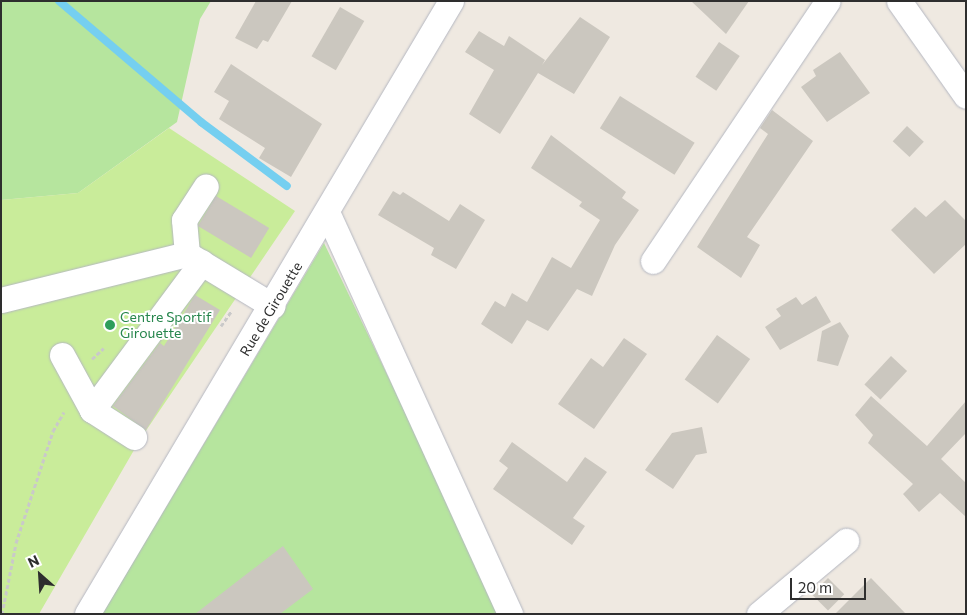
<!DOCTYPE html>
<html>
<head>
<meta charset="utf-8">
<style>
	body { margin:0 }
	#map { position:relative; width:967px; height:615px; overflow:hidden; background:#efe9e1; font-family:Commissioner,sans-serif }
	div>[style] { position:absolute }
	.green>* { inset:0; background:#b6e59e }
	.pitch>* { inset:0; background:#c9ec9a }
	.stream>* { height:8px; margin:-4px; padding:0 4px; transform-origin:4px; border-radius:4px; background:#75cff0 }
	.building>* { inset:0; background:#cbc7bf; transform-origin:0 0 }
	.path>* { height:3px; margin-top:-1.5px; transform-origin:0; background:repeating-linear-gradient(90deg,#c9c9c9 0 4px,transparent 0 6.5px) }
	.roads { filter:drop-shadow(0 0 1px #b4b7c1) drop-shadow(0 0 1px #b4b7c1) }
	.minor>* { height:25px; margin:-12.5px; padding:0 12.5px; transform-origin:12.5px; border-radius:12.5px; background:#fff }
	.dots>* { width:14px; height:14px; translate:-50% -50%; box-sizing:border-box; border:2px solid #fff; border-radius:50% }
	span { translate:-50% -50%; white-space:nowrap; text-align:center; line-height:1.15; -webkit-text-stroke:4px #fff; paint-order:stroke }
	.street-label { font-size:14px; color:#2e2e2e }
	.leisure-label { font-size:14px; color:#27864d }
	.left { translate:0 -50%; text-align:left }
	.frame { position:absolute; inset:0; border:2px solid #2e2e2e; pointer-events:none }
	.north { position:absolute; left:15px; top:550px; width:50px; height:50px; -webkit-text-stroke:4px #fff; paint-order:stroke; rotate:334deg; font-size:14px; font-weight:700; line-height:20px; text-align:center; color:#2e2e2e }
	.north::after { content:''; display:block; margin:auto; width:18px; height:22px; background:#2e2e2e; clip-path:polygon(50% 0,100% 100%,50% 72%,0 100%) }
	.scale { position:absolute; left:790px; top:578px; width:76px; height:22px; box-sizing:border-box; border:2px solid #2e2e2e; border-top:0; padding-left:6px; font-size:15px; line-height:18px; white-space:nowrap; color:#2e2e2e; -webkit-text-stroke:4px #fff; paint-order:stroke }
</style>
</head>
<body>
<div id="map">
	<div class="green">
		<i style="clip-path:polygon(1px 1px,211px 1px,200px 19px,177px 122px,78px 193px,1px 200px)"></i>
		<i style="clip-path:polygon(324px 243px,502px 614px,102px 614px)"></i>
	</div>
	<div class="pitch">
		<i style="clip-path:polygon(169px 128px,295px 211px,141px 438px,39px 614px,1px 614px,1px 200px,78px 193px)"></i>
	</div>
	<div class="stream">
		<i style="left:59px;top:1px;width:187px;rotate:40.4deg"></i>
		<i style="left:201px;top:122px;width:107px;rotate:36.7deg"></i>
	</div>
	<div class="building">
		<i style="clip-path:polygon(256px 1px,292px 1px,268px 42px,263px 40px,257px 49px,235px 38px)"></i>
		<i style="clip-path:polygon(691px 1px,749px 1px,726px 34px)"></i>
		<i style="left:340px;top:7px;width:28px;height:57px;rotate:30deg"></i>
		<i style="clip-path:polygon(580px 17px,610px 37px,574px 94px,538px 73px,500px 134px,469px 114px,494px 70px,465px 52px,479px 31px,504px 46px,509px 36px,545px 60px,542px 65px)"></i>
		<i style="left:719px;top:42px;width:25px;height:42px;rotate:34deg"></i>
		<i style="clip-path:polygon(840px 52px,870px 93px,827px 122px,801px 87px,816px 76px,813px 70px)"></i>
		<i style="clip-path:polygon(231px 64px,322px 124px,291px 177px,259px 158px,265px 148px,219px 119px,229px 101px,214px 92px)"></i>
		<i style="left:620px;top:96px;width:88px;height:38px;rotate:32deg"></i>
		<i style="clip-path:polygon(772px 110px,813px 141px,747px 237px,760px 245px,741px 278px,697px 247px,768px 134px,760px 128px)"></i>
		<i style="left:907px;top:126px;width:23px;height:21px;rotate:43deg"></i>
		<i style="clip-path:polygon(551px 135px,626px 192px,622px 198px,639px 210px,615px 245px,592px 296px,577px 289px,548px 331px,527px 320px,512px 344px,481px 324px,495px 301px,505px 307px,512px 293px,527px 302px,552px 257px,571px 268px,600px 220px,579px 206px,582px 202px,531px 168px)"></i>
		<i style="clip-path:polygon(393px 191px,400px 195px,403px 192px,449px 221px,460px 204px,485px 220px,456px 269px,431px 255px,434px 248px,378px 215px)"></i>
		<i style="left:216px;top:196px;width:62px;height:35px;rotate:31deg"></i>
		<i style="clip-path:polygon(945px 200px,966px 221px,966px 244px,934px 274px,891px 230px,915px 207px,926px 217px)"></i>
		<i style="clip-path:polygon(195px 295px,220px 310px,146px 430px,113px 406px,160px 343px,164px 346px)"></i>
		<i style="clip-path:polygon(816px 296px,831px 322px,780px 350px,765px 327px,781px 316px,776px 309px,796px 297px,802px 305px)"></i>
		<i style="clip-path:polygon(840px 322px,849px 336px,838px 366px,817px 361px,822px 331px)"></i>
		<i style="left:717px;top:335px;width:41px;height:55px;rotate:36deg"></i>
		<i style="clip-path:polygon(624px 338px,647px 354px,594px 429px,558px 404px,591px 358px,603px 367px)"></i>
		<i style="left:891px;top:356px;width:22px;height:39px;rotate:43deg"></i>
		<i style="clip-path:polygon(871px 396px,927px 446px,966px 401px,966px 433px,941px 459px,966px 483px,966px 517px,940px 493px,919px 512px,903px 494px,913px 484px,868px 443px,873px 435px,855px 415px)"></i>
		<i style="clip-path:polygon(702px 427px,707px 453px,696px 455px,673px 489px,645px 470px,672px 433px)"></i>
		<i style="clip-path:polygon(512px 442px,567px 482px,585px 457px,607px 472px,573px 518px,585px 526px,572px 545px,493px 489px,508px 468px,499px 461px)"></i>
		<i style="clip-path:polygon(283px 546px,313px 589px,280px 614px,195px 614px)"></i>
		<i style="left:828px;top:578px;width:23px;height:23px;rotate:45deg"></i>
		<i style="clip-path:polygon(871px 578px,906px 614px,835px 614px)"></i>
	</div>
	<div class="path">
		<i style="left:221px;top:326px;width:19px;rotate:-55deg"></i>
		<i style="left:92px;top:359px;width:16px;rotate:-43deg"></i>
		<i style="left:2px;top:614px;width:72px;rotate:-78.8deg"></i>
		<i style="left:16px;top:543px;width:118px;rotate:-71.7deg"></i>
		<i style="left:53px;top:431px;width:22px;rotate:-60deg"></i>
	</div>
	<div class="roads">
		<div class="minor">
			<i style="left:899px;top:1px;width:116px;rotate:54.8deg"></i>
			<i style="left:327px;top:212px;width:442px;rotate:65.5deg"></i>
			<i style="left:187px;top:254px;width:34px;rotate:-95deg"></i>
			<i style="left:184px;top:220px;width:40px;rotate:-57.1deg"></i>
			<i style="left:653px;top:261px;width:313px;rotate:-56.1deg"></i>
			<i style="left:1px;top:300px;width:192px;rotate:-13.9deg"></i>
			<i style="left:187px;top:254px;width:100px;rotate:31.2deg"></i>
			<i style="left:62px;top:355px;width:63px;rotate:61.4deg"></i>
			<i style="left:92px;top:410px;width:50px;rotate:32.7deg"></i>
			<i style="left:92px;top:410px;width:184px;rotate:-53.4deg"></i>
			<i style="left:87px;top:614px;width:713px;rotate:-59.3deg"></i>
			<i style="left:759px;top:614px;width:114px;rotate:-40deg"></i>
		</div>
	</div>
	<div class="dots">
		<i style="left:110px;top:325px;background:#2e9e5b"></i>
	</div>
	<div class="street-label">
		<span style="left:271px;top:309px;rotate:-59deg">Rue de Girouette</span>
	</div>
	<div class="leisure-label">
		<span class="left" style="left:120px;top:325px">Centre Sportif<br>Girouette</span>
	</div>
	<div class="frame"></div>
	<div class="north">N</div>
	<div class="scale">20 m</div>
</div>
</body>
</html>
